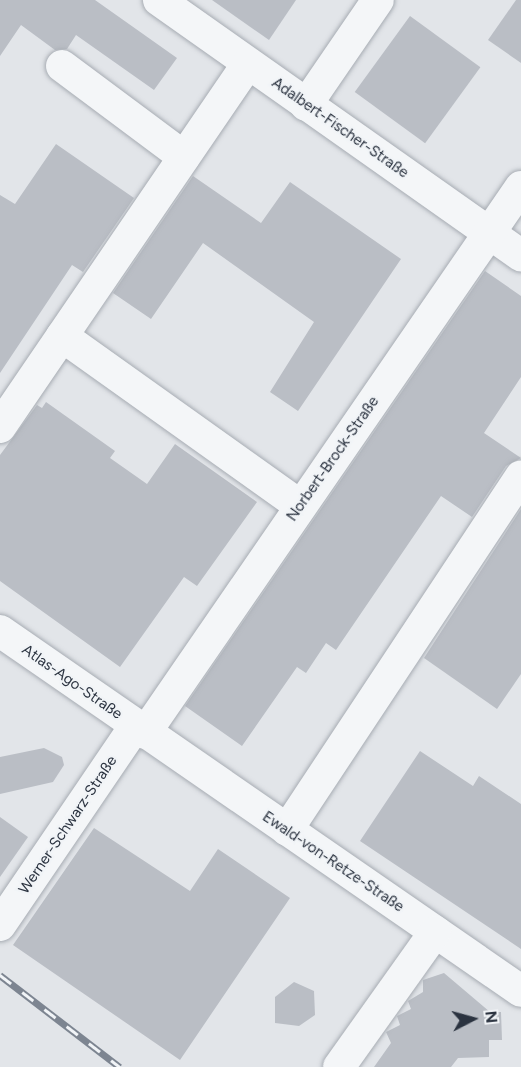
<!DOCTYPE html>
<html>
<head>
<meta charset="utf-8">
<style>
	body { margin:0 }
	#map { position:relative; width:521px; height:1067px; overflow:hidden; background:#e2e5e9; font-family:Figtree,sans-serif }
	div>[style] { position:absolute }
	.building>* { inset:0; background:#babec5; transform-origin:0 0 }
	.roads { filter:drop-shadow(0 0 2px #a7acb3) drop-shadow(0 0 2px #a7acb3) }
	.minor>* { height:32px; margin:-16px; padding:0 16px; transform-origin:16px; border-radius:16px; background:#f4f6f8 }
	.rail>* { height:7px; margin-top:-3.5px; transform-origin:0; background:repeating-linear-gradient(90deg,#f1f4f7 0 14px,#7d8591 0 28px); box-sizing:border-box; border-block:2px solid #7d8591 }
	span { translate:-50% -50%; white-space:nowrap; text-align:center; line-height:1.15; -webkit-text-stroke:4.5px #f1f4f7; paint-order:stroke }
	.street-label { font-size:15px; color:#2b3340 }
	.north { position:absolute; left:443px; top:989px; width:60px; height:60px; -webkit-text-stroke:4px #f1f4f7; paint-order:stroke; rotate:84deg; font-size:16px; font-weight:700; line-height:24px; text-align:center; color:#2b3340 }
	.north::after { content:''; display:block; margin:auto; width:21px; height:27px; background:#2b3340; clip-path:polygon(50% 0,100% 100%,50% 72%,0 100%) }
</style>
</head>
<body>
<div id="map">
	<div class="building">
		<i style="clip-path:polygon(0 0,95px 0,177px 58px,154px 90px,76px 35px,67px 49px,55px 50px,21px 25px,0 56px)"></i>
		<i style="clip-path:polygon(212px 0,296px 0,269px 40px)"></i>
		<i style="clip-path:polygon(516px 0,521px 0,521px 63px,488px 40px)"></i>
		<i style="left:410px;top:16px;width:87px;height:94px;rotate:36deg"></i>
		<i style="clip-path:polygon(56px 144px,134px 198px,83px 272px,72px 265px,0 373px,0 195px,15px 204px)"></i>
		<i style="clip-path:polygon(193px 176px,261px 223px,290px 182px,401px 259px,298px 411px,270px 392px,314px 322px,203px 243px,151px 319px,113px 293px)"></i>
		<i style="clip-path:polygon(485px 271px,521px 296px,521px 377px,484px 433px,521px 458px,506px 466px,472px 517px,441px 496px,336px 650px,326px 643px,306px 673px,297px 667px,242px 746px,185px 706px)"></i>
		<i style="clip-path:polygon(46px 402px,115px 451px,110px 458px,147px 484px,175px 444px,257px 502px,197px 586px,184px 577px,120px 667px,0 581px,0 455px,37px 405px,42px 408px)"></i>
		<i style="clip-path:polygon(521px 509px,521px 674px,497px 709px,424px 658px)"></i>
		<i style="clip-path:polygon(44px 748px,62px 757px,64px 765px,53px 782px,0 794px,0 757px)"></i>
		<i style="clip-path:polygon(420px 751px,473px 786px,479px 776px,521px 804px,521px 949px,360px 841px)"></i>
		<i style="clip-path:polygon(0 817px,28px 837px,0 877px)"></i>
		<i style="clip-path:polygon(94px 828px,190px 891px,218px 849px,290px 898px,180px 1060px,13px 945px)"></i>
		<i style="clip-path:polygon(444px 973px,490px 1012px,501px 1012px,502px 1040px,489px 1040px,489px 1057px,458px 1058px,451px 1067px,374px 1067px,391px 1043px,386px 1032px,400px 1025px,397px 1016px,411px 1009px,408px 1001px,423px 992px,423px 980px)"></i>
		<i style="clip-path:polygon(294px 982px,314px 991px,315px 1015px,299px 1026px,275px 1023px,275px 997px)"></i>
	</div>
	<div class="roads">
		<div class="minor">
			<i style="left:159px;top:0;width:443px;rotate:35.2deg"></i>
			<i style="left:62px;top:66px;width:152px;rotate:36.7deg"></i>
			<i style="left:306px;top:105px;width:127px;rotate:-55.6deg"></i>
			<i style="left:62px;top:336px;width:292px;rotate:35.5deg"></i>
			<i style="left:0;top:427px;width:440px;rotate:-55.7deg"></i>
			<i style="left:0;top:631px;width:633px;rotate:34.64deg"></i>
			<i style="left:145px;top:733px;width:663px;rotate:-55.45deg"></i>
			<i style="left:287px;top:830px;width:424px;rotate:-56.5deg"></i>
			<i style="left:0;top:925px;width:240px;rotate:-55.8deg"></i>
			<i style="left:339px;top:1067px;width:166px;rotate:-54.6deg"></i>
		</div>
	</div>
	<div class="rail">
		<i style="left:0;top:975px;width:151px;rotate:37.5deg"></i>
	</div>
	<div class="street-label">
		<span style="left:340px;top:128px;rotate:35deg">Adalbert-Fischer-Straße</span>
		<span style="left:333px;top:459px;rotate:-55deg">Norbert-Brock-Straße</span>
		<span style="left:72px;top:682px;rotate:35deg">Atlas-Ago-Straße</span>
		<span style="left:68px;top:825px;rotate:-56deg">Werner-Schwarz-Straße</span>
		<span style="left:333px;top:862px;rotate:34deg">Ewald-von-Retze-Straße</span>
	</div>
	<div class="north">N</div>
</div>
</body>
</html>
